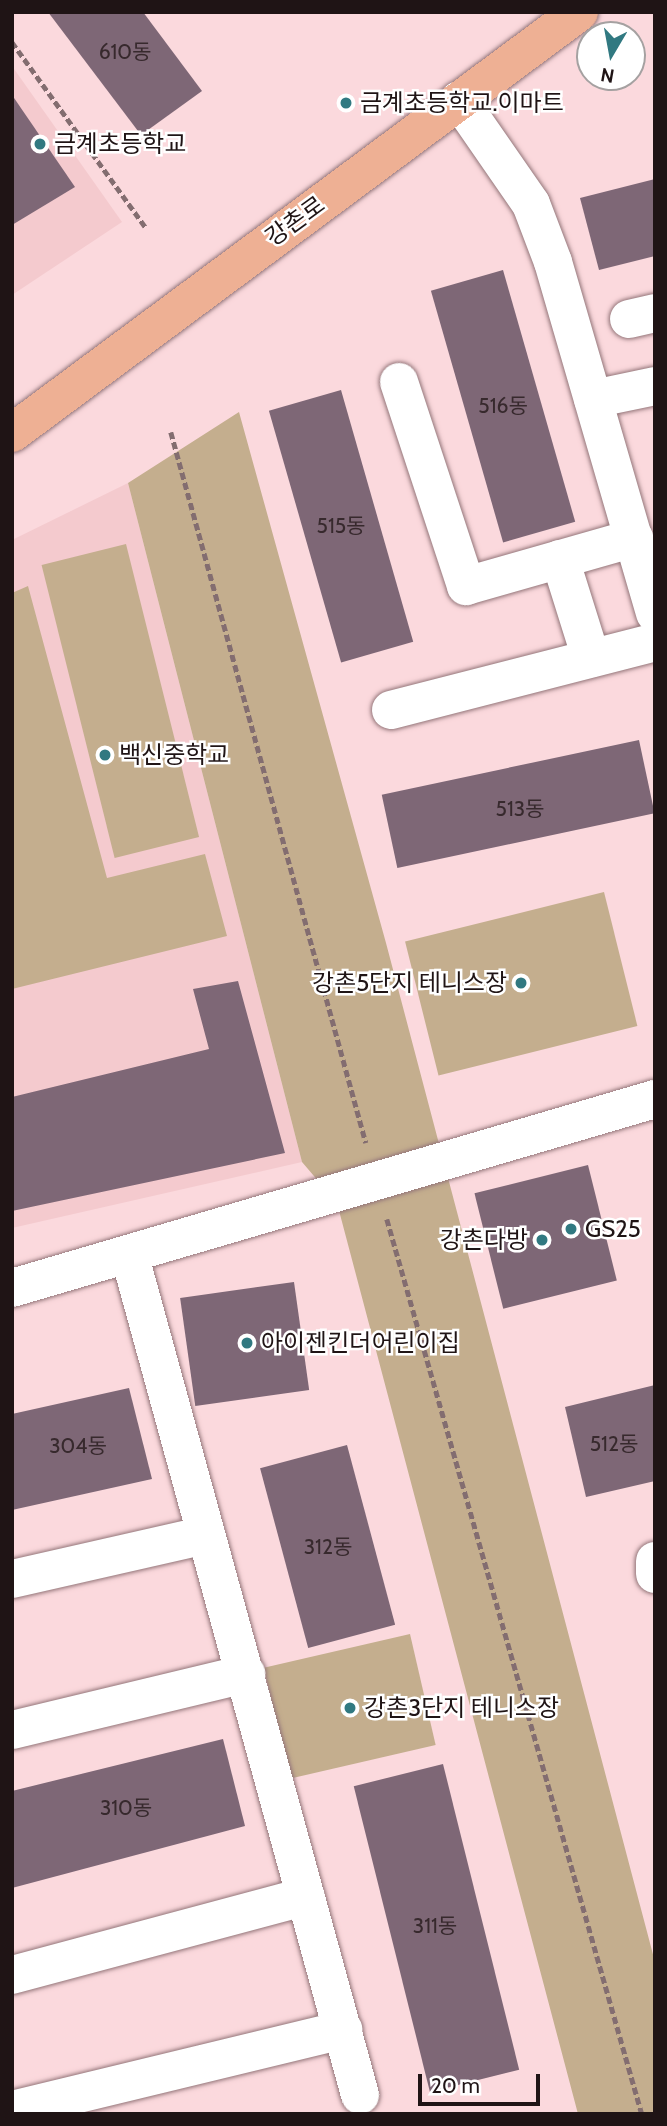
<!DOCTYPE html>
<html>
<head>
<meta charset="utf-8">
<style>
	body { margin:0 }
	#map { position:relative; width:667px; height:2126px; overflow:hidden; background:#fbd9dd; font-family:Cabin,"Noto Sans KR",sans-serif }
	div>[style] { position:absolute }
	.built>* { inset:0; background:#f4cace }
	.green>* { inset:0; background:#c4ae8e; transform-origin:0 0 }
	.building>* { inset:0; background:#7e6776; transform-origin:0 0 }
	.path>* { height:4.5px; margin-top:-2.25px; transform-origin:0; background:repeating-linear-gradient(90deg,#836d70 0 7px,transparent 0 10.5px) }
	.roads { filter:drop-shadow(0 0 2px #94767a) drop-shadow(0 0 2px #94767a) }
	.minor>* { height:38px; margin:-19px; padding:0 19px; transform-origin:19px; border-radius:19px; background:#fff }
	.major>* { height:38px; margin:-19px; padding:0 19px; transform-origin:19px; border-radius:19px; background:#eeb094 }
	.dots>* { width:19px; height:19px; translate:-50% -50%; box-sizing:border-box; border:4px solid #fff; border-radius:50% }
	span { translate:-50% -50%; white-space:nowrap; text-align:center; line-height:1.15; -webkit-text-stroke:5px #fff; paint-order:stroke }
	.number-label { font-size:21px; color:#37292d }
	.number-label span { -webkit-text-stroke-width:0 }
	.poi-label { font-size:24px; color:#1f1415 }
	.left { translate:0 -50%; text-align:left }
	.right { translate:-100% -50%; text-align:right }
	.street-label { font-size:24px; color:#1f1415 }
	.frame { position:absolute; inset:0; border:14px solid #1f1415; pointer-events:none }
	.north { position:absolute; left:576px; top:21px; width:70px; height:70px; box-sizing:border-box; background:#fff; border:2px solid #a5a1a1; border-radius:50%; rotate:190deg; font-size:19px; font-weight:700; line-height:28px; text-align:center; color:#1f1415 }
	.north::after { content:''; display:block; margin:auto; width:24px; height:32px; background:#317981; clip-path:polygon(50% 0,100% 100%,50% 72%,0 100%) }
	.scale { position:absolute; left:418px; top:2074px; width:122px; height:32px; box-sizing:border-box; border:4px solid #1f1415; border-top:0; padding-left:9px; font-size:21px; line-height:24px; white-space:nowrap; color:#1f1415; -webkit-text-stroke:5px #fff; paint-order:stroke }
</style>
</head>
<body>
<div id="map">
	<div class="built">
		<i style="clip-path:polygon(12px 66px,122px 222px,12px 295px)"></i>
		<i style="clip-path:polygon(128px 483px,302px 1162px,12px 1228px,12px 540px)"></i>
	</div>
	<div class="green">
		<i style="clip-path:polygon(239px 412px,386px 943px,655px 1962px,655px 2114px,578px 2114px,337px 1203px,302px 1162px,128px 483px)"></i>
		<i style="left:126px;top:544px;width:302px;height:87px;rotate:76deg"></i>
		<i style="clip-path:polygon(28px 586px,107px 878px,205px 854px,227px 936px,12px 989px,12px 593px)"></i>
		<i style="left:604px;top:892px;width:138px;height:205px;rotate:76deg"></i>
		<i style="left:410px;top:1634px;width:114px;height:150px;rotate:77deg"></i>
	</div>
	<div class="building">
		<i style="clip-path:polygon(48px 12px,143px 12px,202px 91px,141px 135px)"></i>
		<i style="clip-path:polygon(12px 95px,75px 187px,12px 225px)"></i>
		<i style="clip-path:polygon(655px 179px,655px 256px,599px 270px,580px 198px)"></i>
		<i style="left:503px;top:270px;width:262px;height:75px;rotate:74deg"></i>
		<i style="left:341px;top:390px;width:262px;height:75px;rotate:74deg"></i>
		<i style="left:639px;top:740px;width:75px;height:263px;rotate:78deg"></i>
		<i style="clip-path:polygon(238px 981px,285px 1153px,12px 1211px,12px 1097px,209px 1049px,193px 989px)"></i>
		<i style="left:588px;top:1165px;width:119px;height:117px;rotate:76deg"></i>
		<i style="left:294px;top:1282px;width:109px;height:115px;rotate:82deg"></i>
		<i style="clip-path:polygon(655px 1385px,655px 1481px,586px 1497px,565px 1407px)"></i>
		<i style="clip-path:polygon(129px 1388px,152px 1479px,12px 1510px,12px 1414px)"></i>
		<i style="left:347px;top:1445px;width:186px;height:90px;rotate:75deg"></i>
		<i style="clip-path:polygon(223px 1739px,245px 1826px,12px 1888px,12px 1791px)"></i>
		<i style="left:443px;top:1764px;width:315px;height:92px;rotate:76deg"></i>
	</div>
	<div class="path">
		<i style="left:12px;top:42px;width:229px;rotate:54.2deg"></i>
		<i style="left:171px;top:432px;width:737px;rotate:74.66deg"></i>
		<i style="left:387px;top:1219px;width:931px;rotate:74.1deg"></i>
	</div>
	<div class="roads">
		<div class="minor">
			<i style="left:459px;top:100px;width:126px;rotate:55.3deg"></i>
			<i style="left:531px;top:204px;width:62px;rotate:69.2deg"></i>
			<i style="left:553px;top:262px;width:366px;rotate:73.8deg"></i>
			<i style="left:629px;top:319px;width:27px;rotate:-13deg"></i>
			<i style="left:399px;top:382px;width:215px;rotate:71.8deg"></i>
			<i style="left:466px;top:586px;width:175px;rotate:-15.9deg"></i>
			<i style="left:593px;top:399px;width:63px;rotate:-11.8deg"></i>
			<i style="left:560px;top:559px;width:104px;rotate:72.6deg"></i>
			<i style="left:391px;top:710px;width:273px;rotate:-14.4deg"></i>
			<i style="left:130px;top:1257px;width:869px;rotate:74.65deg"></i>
			<i style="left:12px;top:1288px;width:670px;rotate:-16.38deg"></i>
			<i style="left:655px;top:1561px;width:13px;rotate:90deg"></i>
			<i style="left:12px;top:1579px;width:199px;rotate:-12.8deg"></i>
			<i style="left:12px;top:1730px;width:241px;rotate:-13.5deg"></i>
			<i style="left:12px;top:1975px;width:304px;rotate:-15deg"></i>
			<i style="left:12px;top:2110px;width:341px;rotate:-13.6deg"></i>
		</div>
		<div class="major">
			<i style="left:12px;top:433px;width:706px;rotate:-36.59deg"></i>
		</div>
	</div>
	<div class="dots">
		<i style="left:346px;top:103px;background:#317981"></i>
		<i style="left:40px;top:144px;background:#317981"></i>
		<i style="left:105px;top:755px;background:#317981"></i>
		<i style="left:521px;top:983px;background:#317981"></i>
		<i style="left:571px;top:1229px;background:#317981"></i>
		<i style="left:542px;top:1240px;background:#317981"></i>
		<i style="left:247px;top:1343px;background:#317981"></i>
		<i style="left:350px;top:1708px;background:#317981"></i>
	</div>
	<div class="number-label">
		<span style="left:125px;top:52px">610동</span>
		<span style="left:503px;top:406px">516동</span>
		<span style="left:341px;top:526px">515동</span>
		<span style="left:520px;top:809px">513동</span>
		<span style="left:614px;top:1444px">512동</span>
		<span style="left:78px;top:1446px">304동</span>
		<span style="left:328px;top:1547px">312동</span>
		<span style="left:126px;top:1808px">310동</span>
		<span style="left:435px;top:1926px">311동</span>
	</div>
	<div class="poi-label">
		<span class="left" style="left:360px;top:103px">금계초등학교.이마트</span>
		<span class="left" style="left:54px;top:144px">금계초등학교</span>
		<span class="left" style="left:119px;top:755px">백신중학교</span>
		<span class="right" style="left:507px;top:983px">강촌5단지 테니스장</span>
		<span class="left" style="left:585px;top:1229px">GS25</span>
		<span class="right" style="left:528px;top:1240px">강촌다방</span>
		<span class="left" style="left:261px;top:1343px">아이젠킨더어린이집</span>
		<span class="left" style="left:364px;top:1708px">강촌3단지 테니스장</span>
	</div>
	<div class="street-label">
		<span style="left:295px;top:221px;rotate:-36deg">강촌로</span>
	</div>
	<div class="frame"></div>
	<div class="north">N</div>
	<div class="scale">20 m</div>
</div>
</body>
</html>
